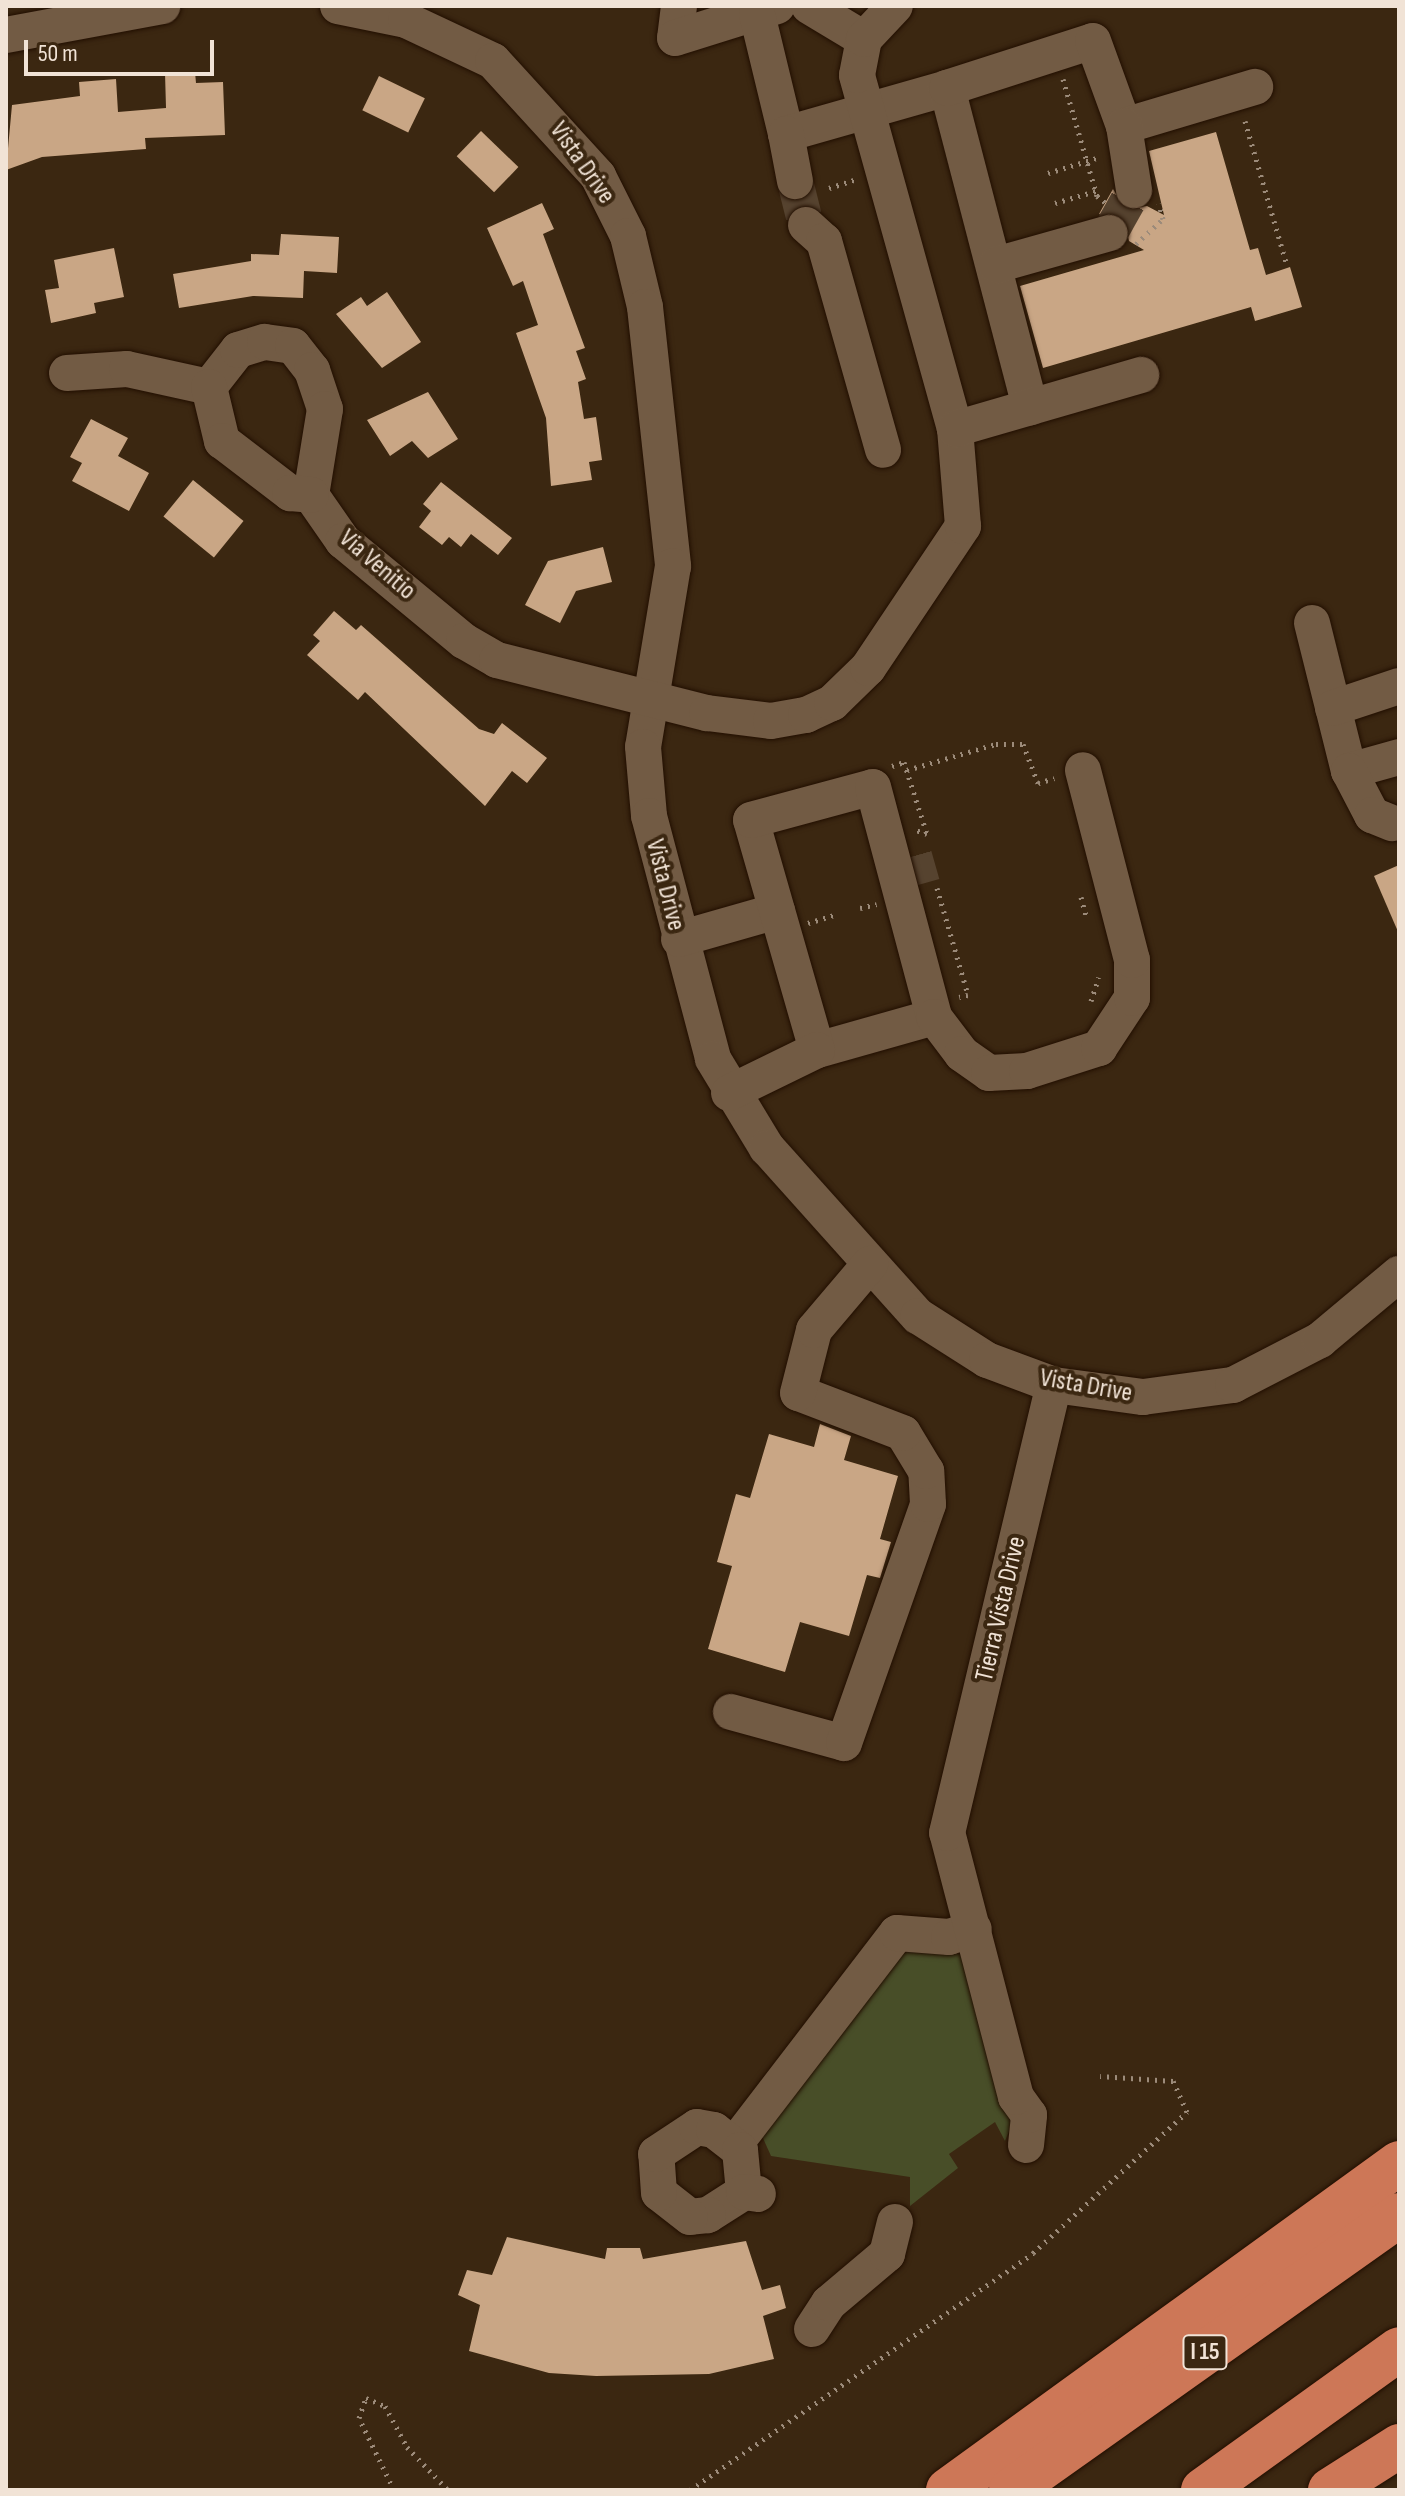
<!DOCTYPE html>
<html>
<head>
<meta charset="utf-8">
<style>
	body { margin:0 }
	#map { position:relative; width:1405px; height:2496px; overflow:hidden; background:#3b2711; font-family:"Sofia Sans Condensed",sans-serif }
	div>[style] { position:absolute }
	.green>* { inset:0; background:#484e28 }
	.building>* { inset:0; background:#c9a685; transform-origin:0 0 }
	.minor-tunnel>* { height:36px; margin-top:-18px; transform-origin:0; background:repeating-linear-gradient(90deg,#56432f 0 36px,transparent 0 54px) }
	.path>* { height:5px; margin-top:-2.5px; transform-origin:0; background:repeating-linear-gradient(90deg,#9c8b7a 0 2px,transparent 0 8px) }
	.roads { filter:drop-shadow(0 0 2px #220f00) drop-shadow(0 0 2px #220f00) }
	.minor>* { height:36px; margin:-18px; padding:0 18px; transform-origin:18px; border-radius:18px; background:#725b44 }
	.highway>* { height:44px; margin:-22px; padding:0 22px; transform-origin:22px; border-radius:22px; background:#cd7757 }
	span { translate:-50% -50%; white-space:nowrap; text-align:center; line-height:1.15; -webkit-text-stroke:8px #3b2711; paint-order:stroke }
	.shield-label span { padding:2px 6px; background:#3b2711; border:2px solid; border-radius:6px; -webkit-text-stroke-width:0 }
	.shield-label { font-size:24px; color:#f1e3d6; font-weight:700 }
	.street-label { font-size:26px; color:#f1e3d6 }
	.frame { position:absolute; inset:0; border:8px solid #f1e3d6; pointer-events:none }
	.scale { position:absolute; left:24px; top:40px; width:190px; height:36px; box-sizing:border-box; border:4px solid #f1e3d6; border-top:0; padding-left:10px; font-size:24px; line-height:28px; white-space:nowrap; color:#f1e3d6; -webkit-text-stroke:6px #3b2711; paint-order:stroke }
</style>
</head>
<body>
<div id="map">
	<div class="green">
		<i style="clip-path:polygon(960px 1948px,1014px 2119px,1005px 2141px,995px 2122px,949px 2154px,958px 2168px,910px 2206px,910px 2177px,771px 2156px,762px 2136px,901px 1950px)"></i>
	</div>
	<div class="building">
		<i style="clip-path:polygon(195px 72px,196px 83px,223px 82px,225px 135px,145px 138px,146px 149px,42px 157px,6px 170px,12px 105px,80px 96px,79px 82px,116px 79px,118px 112px,166px 108px,165px 73px)"></i>
		<i style="left:379px;top:76px;width:51px;height:38px;rotate:26deg"></i>
		<i style="left:481px;top:131px;width:52px;height:35px;rotate:44deg"></i>
		<i style="clip-path:polygon(1216px 132px,1250px 250px,1258px 248px,1266px 275px,1290px 267px,1302px 307px,1255px 321px,1251px 307px,1043px 368px,1020px 286px,1144px 250px,1129px 241px,1124px 218px,1099px 214px,1113px 189px,1126px 209px,1147px 206px,1164px 215px,1149px 151px)"></i>
		<i style="clip-path:polygon(542px 203px,554px 229px,543px 234px,585px 348px,576px 351px,586px 379px,578px 382px,584px 419px,596px 417px,602px 460px,589px 462px,592px 480px,551px 486px,546px 418px,516px 333px,538px 325px,523px 281px,513px 286px,487px 228px)"></i>
		<i style="clip-path:polygon(281px 234px,339px 237px,337px 273px,304px 271px,303px 298px,253px 296px,179px 308px,173px 274px,251px 261px,251px 254px,279px 255px)"></i>
		<i style="clip-path:polygon(114px 248px,124px 297px,94px 303px,96px 313px,51px 323px,45px 290px,59px 288px,54px 260px)"></i>
		<i style="clip-path:polygon(387px 292px,421px 342px,382px 368px,336px 314px,361px 297px,367px 306px)"></i>
		<i style="clip-path:polygon(428px 392px,458px 439px,428px 458px,412px 441px,390px 456px,367px 420px)"></i>
		<i style="clip-path:polygon(91px 419px,128px 438px,118px 456px,149px 473px,129px 511px,72px 481px,82px 463px,70px 457px)"></i>
		<i style="left:193px;top:480px;width:65px;height:47px;rotate:39deg"></i>
		<i style="clip-path:polygon(441px 482px,512px 538px,498px 555px,471px 534px,461px 547px,449px 537px,442px 545px,419px 527px,431px 511px,423px 504px)"></i>
		<i style="clip-path:polygon(603px 547px,612px 582px,576px 591px,560px 623px,525px 605px,548px 561px)"></i>
		<i style="clip-path:polygon(334px 611px,356px 630px,361px 625px,479px 729px,494px 734px,502px 723px,547px 758px,527px 783px,512px 771px,485px 806px,365px 692px,358px 700px,307px 655px,320px 641px,313px 635px)"></i>
		<i style="clip-path:polygon(1399px 865px,1399px 934px,1374px 876px)"></i>
		<i style="clip-path:polygon(820px 1424px,851px 1436px,844px 1460px,898px 1476px,880px 1539px,891px 1542px,880px 1578px,867px 1575px,849px 1636px,800px 1622px,785px 1672px,708px 1649px,732px 1566px,717px 1562px,736px 1494px,750px 1498px,769px 1434px,814px 1447px)"></i>
		<i style="clip-path:polygon(507px 2237px,605px 2259px,607px 2248px,640px 2248px,643px 2259px,746px 2241px,762px 2290px,780px 2285px,786px 2308px,763px 2316px,774px 2359px,709px 2374px,596px 2376px,549px 2373px,469px 2351px,480px 2305px,458px 2295px,467px 2270px,492px 2275px)"></i>
	</div>
	<div class="minor-tunnel">
		<i style="left:795px;top:181px;width:45px;rotate:76deg"></i>
		<i style="left:1110px;top:233px;width:49px;rotate:-60.8deg"></i>
		<i style="left:914px;top:856px;width:29px;rotate:74deg"></i>
	</div>
	<div class="path">
		<i style="left:1063px;top:79px;width:122px;rotate:73.8deg"></i>
		<i style="left:1097px;top:196px;width:13px;rotate:39deg"></i>
		<i style="left:1245px;top:121px;width:151px;rotate:73.8deg"></i>
		<i style="left:1048px;top:173px;width:54px;rotate:-17.1deg"></i>
		<i style="left:829px;top:188px;width:29px;rotate:-18deg"></i>
		<i style="left:1055px;top:203px;width:43px;rotate:-16.3deg"></i>
		<i style="left:1136px;top:244px;width:37px;rotate:-43deg"></i>
		<i style="left:1163px;top:219px;width:16px;rotate:-105deg"></i>
		<i style="left:892px;top:766px;width:13px;rotate:-18deg"></i>
		<i style="left:904px;top:762px;width:76px;rotate:72.3deg"></i>
		<i style="left:927px;top:834px;width:15px;rotate:-160deg"></i>
		<i style="left:907px;top:770px;width:93px;rotate:-16.3deg"></i>
		<i style="left:996px;top:744px;width:27px"></i>
		<i style="left:1023px;top:744px;width:42px;rotate:69deg"></i>
		<i style="left:1038px;top:783px;width:17px;rotate:-17deg"></i>
		<i style="left:937px;top:888px;width:111px;rotate:73.8deg"></i>
		<i style="left:968px;top:995px;width:9px;rotate:167deg"></i>
		<i style="left:1081px;top:897px;width:23px;rotate:75deg"></i>
		<i style="left:860px;top:908px;width:17px;rotate:-13deg"></i>
		<i style="left:808px;top:923px;width:27px;rotate:-17deg"></i>
		<i style="left:1091px;top:1001px;width:25px;rotate:-72deg"></i>
		<i style="left:394px;top:2490px;width:80px;rotate:-115.9deg"></i>
		<i style="left:359px;top:2418px;width:21px;rotate:-71deg"></i>
		<i style="left:366px;top:2398px;width:21px;rotate:23deg"></i>
		<i style="left:385px;top:2406px;width:47px;rotate:61.8deg"></i>
		<i style="left:407px;top:2447px;width:59px;rotate:46.4deg"></i>
		<i style="left:690px;top:2490px;width:417px;rotate:-34.6deg"></i>
		<i style="left:1033px;top:2253px;width:209px;rotate:-42.5deg"></i>
		<i style="left:1187px;top:2112px;width:34px;rotate:-114deg"></i>
		<i style="left:1173px;top:2081px;width:73px;rotate:-176.1deg"></i>
	</div>
	<div class="roads">
		<div class="minor">
			<i style="left:338px;top:6px;width:69px;rotate:11.6deg"></i>
			<i style="left:406px;top:20px;width:96px;rotate:25.2deg"></i>
			<i style="left:493px;top:61px;width:156px;rotate:47.6deg"></i>
			<i style="left:598px;top:176px;width:67px;rotate:63.4deg"></i>
			<i style="left:628px;top:236px;width:73px;rotate:76.5deg"></i>
			<i style="left:645px;top:307px;width:261px;rotate:83.8deg"></i>
			<i style="left:673px;top:566px;width:183px;rotate:99.4deg"></i>
			<i style="left:643px;top:747px;width:69px;rotate:85deg"></i>
			<i style="left:649px;top:816px;width:251px;rotate:75.2deg"></i>
			<i style="left:713px;top:1059px;width:104px;rotate:58.8deg"></i>
			<i style="left:767px;top:1148px;width:226px;rotate:48.1deg"></i>
			<i style="left:918px;top:1316px;width:82px;rotate:32.5deg"></i>
			<i style="left:987px;top:1360px;width:72px;rotate:20.5deg"></i>
			<i style="left:1054px;top:1385px;width:90px;rotate:7.7deg"></i>
			<i style="left:1143px;top:1397px;width:91px;rotate:-7.6deg"></i>
			<i style="left:1233px;top:1385px;width:98px;rotate:-27.3deg"></i>
			<i style="left:1320px;top:1340px;width:103px;rotate:-39.9deg"></i>
			<i style="left:679px;top:6px;width:32px;rotate:97deg"></i>
			<i style="left:675px;top:38px;width:107px;rotate:-17.4deg"></i>
			<i style="left:809px;top:6px;width:64px;rotate:31deg"></i>
			<i style="left:757px;top:14px;width:123px;rotate:76.4deg"></i>
			<i style="left:786px;top:134px;width:167px;rotate:-15.9deg"></i>
			<i style="left:947px;top:88px;width:330px;rotate:75.4deg"></i>
			<i style="left:6px;top:35px;width:159px;rotate:-10.5deg"></i>
			<i style="left:947px;top:88px;width:153px;rotate:-17.8deg"></i>
			<i style="left:1093px;top:41px;width:90px;rotate:70deg"></i>
			<i style="left:1124px;top:126px;width:137px;rotate:-16.6deg"></i>
			<i style="left:1124px;top:126px;width:65px;rotate:81.1deg"></i>
			<i style="left:786px;top:134px;width:48px;rotate:79.2deg"></i>
			<i style="left:806px;top:225px;width:24px;rotate:42deg"></i>
			<i style="left:824px;top:241px;width:217px;rotate:74.2deg"></i>
			<i style="left:996px;top:265px;width:118px;rotate:-15.7deg"></i>
			<i style="left:67px;top:373px;width:60px;rotate:-3.8deg"></i>
			<i style="left:127px;top:369px;width:84px;rotate:12.4deg"></i>
			<i style="left:209px;top:387px;width:47px;rotate:-51.9deg"></i>
			<i style="left:238px;top:350px;width:28px;rotate:-17deg"></i>
			<i style="left:265px;top:342px;width:28px;rotate:8deg"></i>
			<i style="left:293px;top:346px;width:31px;rotate:52deg"></i>
			<i style="left:312px;top:370px;width:41px;rotate:71.6deg"></i>
			<i style="left:325px;top:409px;width:87px;rotate:99.2deg"></i>
			<i style="left:311px;top:495px;width:56px;rotate:55.2deg"></i>
			<i style="left:343px;top:541px;width:157px;rotate:39.6deg"></i>
			<i style="left:464px;top:641px;width:38px;rotate:30deg"></i>
			<i style="left:497px;top:660px;width:217px;rotate:14.2deg"></i>
			<i style="left:707px;top:713px;width:64px;rotate:7.1deg"></i>
			<i style="left:771px;top:721px;width:36px;rotate:-10deg"></i>
			<i style="left:806px;top:715px;width:29px;rotate:-25deg"></i>
			<i style="left:832px;top:703px;width:50px;rotate:-44.2deg"></i>
			<i style="left:868px;top:668px;width:171px;rotate:-56.2deg"></i>
			<i style="left:963px;top:526px;width:97px;rotate:-94.7deg"></i>
			<i style="left:955px;top:429px;width:367px;rotate:-105.5deg"></i>
			<i style="left:857px;top:75px;width:37px;rotate:-79deg"></i>
			<i style="left:864px;top:39px;width:45px;rotate:-46.8deg"></i>
			<i style="left:209px;top:387px;width:56px;rotate:76.5deg"></i>
			<i style="left:222px;top:441px;width:86px;rotate:37.4deg"></i>
			<i style="left:290px;top:493px;width:21px;rotate:5deg"></i>
			<i style="left:955px;top:429px;width:194px;rotate:-16.2deg"></i>
			<i style="left:1312px;top:623px;width:153px;rotate:76deg"></i>
			<i style="left:1349px;top:771px;width:52px;rotate:-15.6deg"></i>
			<i style="left:1333px;top:708px;width:70px;rotate:-18.4deg"></i>
			<i style="left:1349px;top:771px;width:50px;rotate:62.4deg"></i>
			<i style="left:1372px;top:815px;width:22px;rotate:22deg"></i>
			<i style="left:679px;top:939px;width:102px;rotate:-15.9deg"></i>
			<i style="left:934px;top:1017px;width:122px;rotate:164.2deg"></i>
			<i style="left:817px;top:1050px;width:239px;rotate:-106deg"></i>
			<i style="left:751px;top:820px;width:126px;rotate:-15.1deg"></i>
			<i style="left:873px;top:787px;width:238px;rotate:75.1deg"></i>
			<i style="left:934px;top:1017px;width:46px;rotate:52.9deg"></i>
			<i style="left:962px;top:1054px;width:33px;rotate:35deg"></i>
			<i style="left:989px;top:1073px;width:38px;rotate:-3deg"></i>
			<i style="left:1027px;top:1071px;width:76px;rotate:-17.7deg"></i>
			<i style="left:1099px;top:1048px;width:60px;rotate:-56.6deg"></i>
			<i style="left:1132px;top:998px;width:38px;rotate:-90deg"></i>
			<i style="left:1132px;top:960px;width:196px;rotate:-104.5deg"></i>
			<i style="left:729px;top:1093px;width:98px;rotate:-26deg"></i>
			<i style="left:731px;top:1712px;width:117px;rotate:15.3deg"></i>
			<i style="left:844px;top:1743px;width:253px;rotate:-70.6deg"></i>
			<i style="left:928px;top:1504px;width:33px;rotate:-93deg"></i>
			<i style="left:926px;top:1471px;width:44px;rotate:-121.2deg"></i>
			<i style="left:903px;top:1433px;width:112px;rotate:-159.1deg"></i>
			<i style="left:798px;top:1393px;width:65px;rotate:-75.7deg"></i>
			<i style="left:814px;top:1330px;width:87px;rotate:-49.7deg"></i>
			<i style="left:735px;top:2144px;width:266px;rotate:-52.5deg"></i>
			<i style="left:897px;top:1933px;width:52px;rotate:4.4deg"></i>
			<i style="left:949px;top:1937px;width:26px;rotate:-18deg"></i>
			<i style="left:1026px;top:2145px;width:30px;rotate:-84deg"></i>
			<i style="left:1029px;top:2115px;width:22px;rotate:-126deg"></i>
			<i style="left:1016px;top:2097px;width:273px;rotate:-104.6deg"></i>
			<i style="left:947px;top:1833px;width:461px;rotate:-76.6deg"></i>
			<i style="left:744px;top:2192px;width:43px;rotate:147.4deg"></i>
			<i style="left:708px;top:2215px;width:18px;rotate:174deg"></i>
			<i style="left:690px;top:2217px;width:39px;rotate:-142deg"></i>
			<i style="left:659px;top:2193px;width:39px;rotate:-94deg"></i>
			<i style="left:656px;top:2154px;width:49px;rotate:-33.4deg"></i>
			<i style="left:697px;top:2127px;width:17px;rotate:10deg"></i>
			<i style="left:714px;top:2130px;width:33px;rotate:38deg"></i>
			<i style="left:740px;top:2150px;width:42px;rotate:84.6deg"></i>
			<i style="left:744px;top:2192px;width:14px;rotate:8deg"></i>
			<i style="left:812px;top:2329px;width:31px;rotate:-57deg"></i>
			<i style="left:829px;top:2303px;width:76px;rotate:-40.2deg"></i>
			<i style="left:887px;top:2254px;width:33px;rotate:-76deg"></i>
		</div>
		<div class="highway">
			<i style="left:948px;top:2490px;width:557px;rotate:-35.94deg"></i>
			<i style="left:1011px;top:2490px;width:476px;rotate:-35.3deg"></i>
			<i style="left:1203px;top:2490px;width:241px;rotate:-35.7deg"></i>
			<i style="left:1330px;top:2490px;width:82px;rotate:-32.5deg"></i>
		</div>
	</div>
	<div class="shield-label">
		<span style="left:1205px;top:2352px">I 15</span>
	</div>
	<div class="street-label">
		<span style="left:582px;top:163px;rotate:55deg">Vista Drive</span>
		<span style="left:377px;top:565px;rotate:41deg">Via Venitio</span>
		<span style="left:665px;top:885px;rotate:76deg">Vista Drive</span>
		<span style="left:1086px;top:1386px;rotate:10deg">Vista Drive</span>
		<span style="left:1001px;top:1609px;rotate:-77deg">Tierra Vista Drive</span>
	</div>
	<div class="frame"></div>
	<div class="scale">50 m</div>
</div>
</body>
</html>
